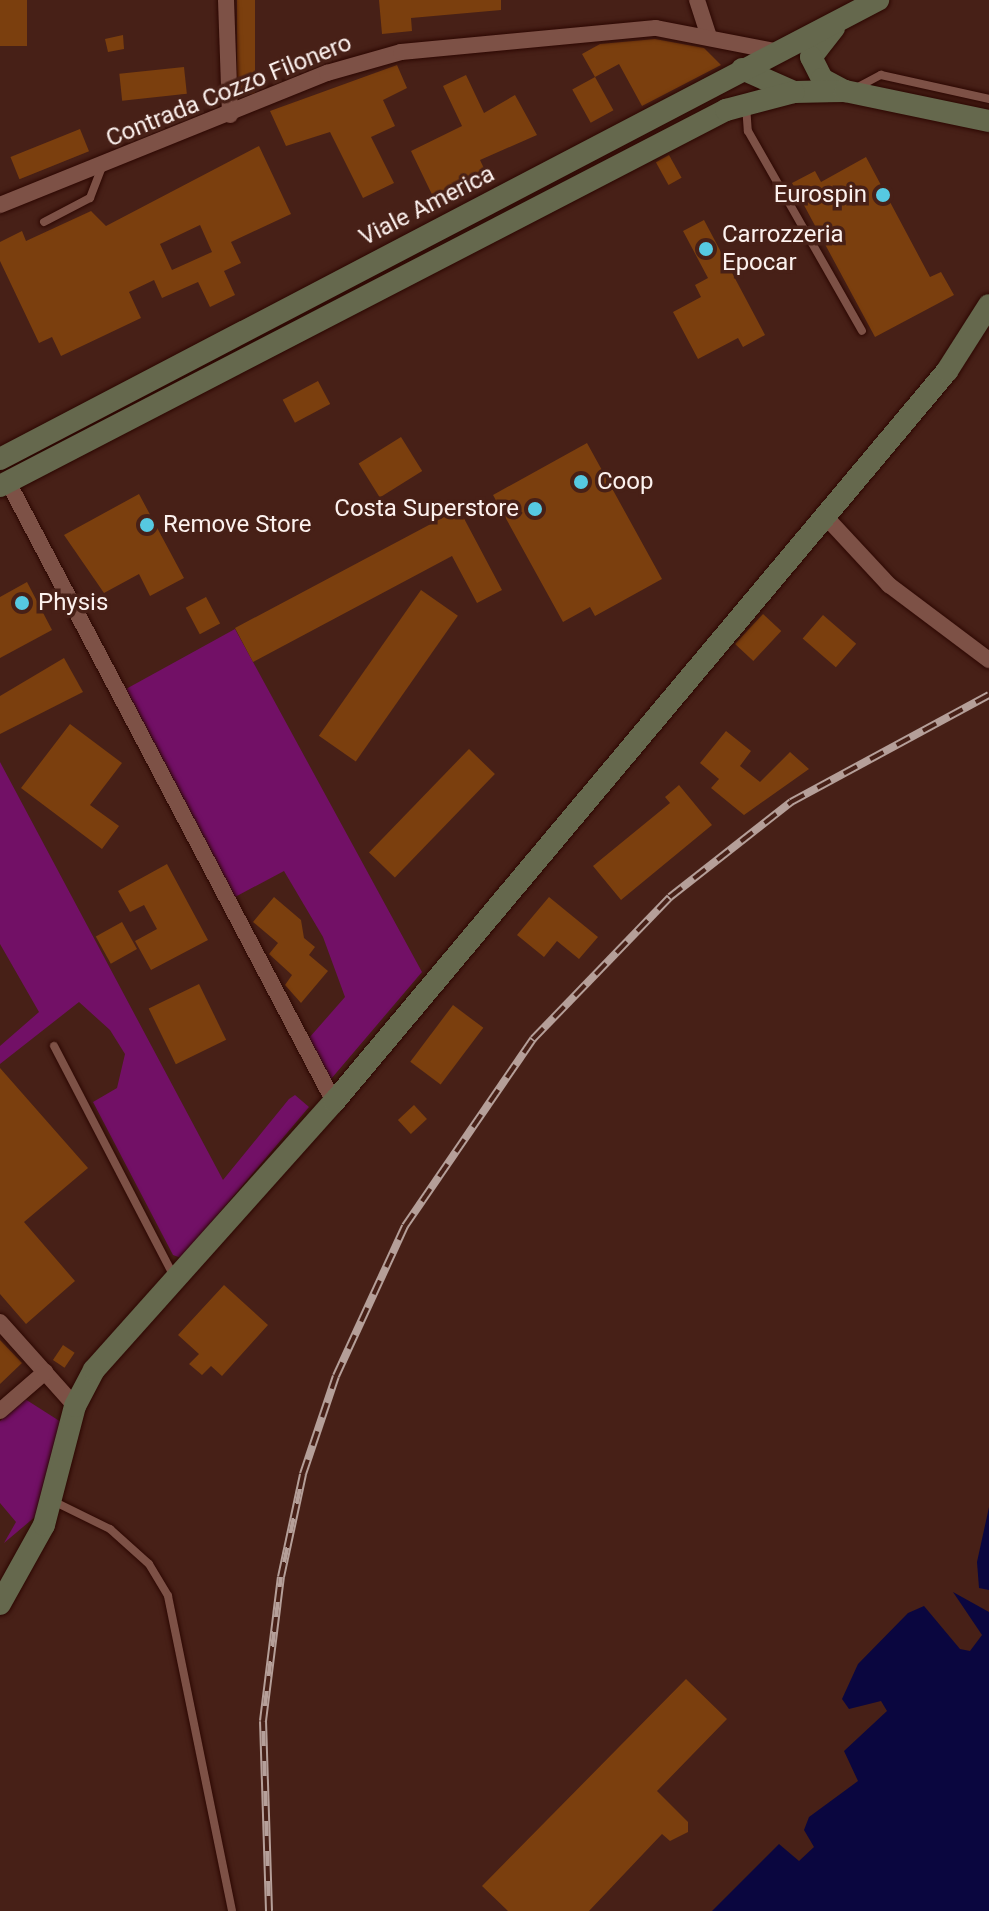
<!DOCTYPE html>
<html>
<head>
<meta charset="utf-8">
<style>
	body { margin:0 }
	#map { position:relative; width:989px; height:1911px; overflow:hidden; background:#472017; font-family:Roboto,sans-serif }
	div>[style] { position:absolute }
	.green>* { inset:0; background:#721066 }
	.water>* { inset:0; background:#0a063f }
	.building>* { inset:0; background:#7b3f0e; transform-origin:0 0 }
	.roads { filter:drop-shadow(0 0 2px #2c0702) drop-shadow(0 0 2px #2c0702) }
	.lane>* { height:8px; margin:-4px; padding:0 4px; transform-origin:4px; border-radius:4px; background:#7d5146 }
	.street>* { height:16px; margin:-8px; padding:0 8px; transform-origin:8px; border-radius:8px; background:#7d5146 }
	.secondary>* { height:22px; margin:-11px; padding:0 11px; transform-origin:11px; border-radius:11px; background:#65684d }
	.rail>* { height:8px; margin-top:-4px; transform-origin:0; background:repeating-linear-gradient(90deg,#472017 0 15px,#b59f99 0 30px); box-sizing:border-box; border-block:2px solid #b59f99 }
	.dots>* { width:22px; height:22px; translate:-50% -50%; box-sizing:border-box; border:4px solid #472017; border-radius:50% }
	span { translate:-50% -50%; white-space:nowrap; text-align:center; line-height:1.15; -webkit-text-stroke:7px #472017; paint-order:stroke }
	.street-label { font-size:24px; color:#fcf1ee }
	.poi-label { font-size:24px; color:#fcf1ee }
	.right { translate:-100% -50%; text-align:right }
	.left { translate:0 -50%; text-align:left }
</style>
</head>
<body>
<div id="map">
	<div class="green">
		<i style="clip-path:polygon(235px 629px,422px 972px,331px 1079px,309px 1038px,345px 997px,323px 937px,284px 871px,235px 897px,126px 689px)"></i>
		<i style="clip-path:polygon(0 762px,223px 1180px,289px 1099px,295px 1095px,309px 1107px,181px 1258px,173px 1255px,93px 1102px,117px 1088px,125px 1054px,110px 1030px,79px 1002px,0 1064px,0 1046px,39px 1012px,0 944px)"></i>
		<i style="clip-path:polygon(25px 1399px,61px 1422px,42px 1511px,4px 1543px,16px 1522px,0 1503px,0 1421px)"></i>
	</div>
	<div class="water">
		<i style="clip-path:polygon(989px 1507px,989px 1590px,979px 1588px,977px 1562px)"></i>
		<i style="clip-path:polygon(953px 1592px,989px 1612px,989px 1911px,712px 1911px,779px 1844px,799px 1861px,814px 1847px,804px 1830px,809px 1817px,858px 1781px,844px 1751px,887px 1711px,881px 1701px,849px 1709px,842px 1699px,858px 1664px,908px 1613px,924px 1606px,960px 1649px,970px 1651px,982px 1635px)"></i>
	</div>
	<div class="building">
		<i style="left:0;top:0;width:27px;height:46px"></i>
		<i style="left:237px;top:0;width:18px;height:94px"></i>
		<i style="clip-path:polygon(379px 0,501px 0,501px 10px,411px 18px,412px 31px,382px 34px)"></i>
		<i style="clip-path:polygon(123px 35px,124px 49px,108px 52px,105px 39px)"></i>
		<i style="clip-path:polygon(655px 39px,704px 48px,721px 65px,642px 106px,619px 64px,595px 77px,582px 54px,600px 44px)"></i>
		<i style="clip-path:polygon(397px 65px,407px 88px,383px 100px,395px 126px,371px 137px,394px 183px,363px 198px,330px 132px,286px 146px,270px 111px)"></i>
		<i style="left:184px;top:67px;width:27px;height:65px;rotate:84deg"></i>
		<i style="clip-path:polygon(466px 75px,484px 113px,515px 95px,537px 135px,480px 160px,491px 183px,439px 209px,411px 151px,462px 126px,443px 86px)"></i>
		<i style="left:595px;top:77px;width:38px;height:26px;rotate:61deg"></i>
		<i style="left:80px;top:129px;width:24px;height:75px;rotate:68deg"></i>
		<i style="clip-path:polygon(evenodd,259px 146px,291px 214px,231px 242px,241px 263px,224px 271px,235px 295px,210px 307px,198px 282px,162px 298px,154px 280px,129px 292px,141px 318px,61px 356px,52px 337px,39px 343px,0 261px,0 242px,22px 231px,26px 241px,91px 211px,106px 226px,259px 146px,200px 225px,212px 252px,172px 270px,160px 244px,200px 225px)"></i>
		<i style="left:669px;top:155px;width:26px;height:15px;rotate:61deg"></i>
		<i style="clip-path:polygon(866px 157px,930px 277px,941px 272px,954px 295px,875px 337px,792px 183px,815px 171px,821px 182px)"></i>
		<i style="clip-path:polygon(704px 220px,765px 335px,743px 347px,738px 338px,698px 359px,673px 312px,701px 297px,695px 285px,708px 278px,683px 231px)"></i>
		<i style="left:318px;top:381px;width:26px;height:40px;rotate:62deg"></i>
		<i style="left:401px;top:437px;width:40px;height:50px;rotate:58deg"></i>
		<i style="clip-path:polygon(587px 443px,662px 579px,595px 616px,590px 607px,563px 622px,493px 495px)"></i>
		<i style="clip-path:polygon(139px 494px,184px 578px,150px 596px,139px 574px,104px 593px,64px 535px)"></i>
		<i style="clip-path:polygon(459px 509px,502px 590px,477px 603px,452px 556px,253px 662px,235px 628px)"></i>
		<i style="clip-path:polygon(27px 582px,52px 630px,0 658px,0 597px)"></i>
		<i style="left:421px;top:590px;width:45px;height:178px;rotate:35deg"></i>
		<i style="left:206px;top:597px;width:30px;height:23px;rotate:62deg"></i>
		<i style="left:763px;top:614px;width:25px;height:41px;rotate:43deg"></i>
		<i style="left:823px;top:615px;width:44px;height:31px;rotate:41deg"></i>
		<i style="clip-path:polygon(64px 658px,83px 692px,0 734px,0 696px)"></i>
		<i style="clip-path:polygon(70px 724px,122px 763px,90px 805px,119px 826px,102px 849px,21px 788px)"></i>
		<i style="clip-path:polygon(726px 731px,751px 751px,740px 766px,760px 782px,790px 752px,809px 769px,744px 815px,711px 788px,719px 779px,700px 763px)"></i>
		<i style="left:469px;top:749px;width:36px;height:144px;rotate:44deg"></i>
		<i style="clip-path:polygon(679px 785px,712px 825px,621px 900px,593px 866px,670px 803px,665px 797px)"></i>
		<i style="clip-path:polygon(167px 864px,208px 940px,151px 970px,135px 941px,157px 929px,144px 905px,130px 912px,118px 891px)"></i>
		<i style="clip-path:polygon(274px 897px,301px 920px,304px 938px,315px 947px,309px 955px,328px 971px,301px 1003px,285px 985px,292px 975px,269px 954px,278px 943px,253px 922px)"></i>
		<i style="clip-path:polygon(549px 897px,598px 937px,579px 959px,557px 941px,544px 957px,517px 935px)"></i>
		<i style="left:122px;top:922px;width:31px;height:30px;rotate:61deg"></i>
		<i style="left:199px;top:984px;width:62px;height:56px;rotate:64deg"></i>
		<i style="left:453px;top:1005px;width:38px;height:71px;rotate:37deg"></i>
		<i style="clip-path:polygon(0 1068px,88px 1168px,24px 1222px,75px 1281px,26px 1324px,0 1294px)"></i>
		<i style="left:414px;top:1105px;width:19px;height:22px;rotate:47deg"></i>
		<i style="clip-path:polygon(224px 1285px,268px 1325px,222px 1376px,211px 1366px,202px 1375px,189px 1364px,199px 1354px,178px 1335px)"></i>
		<i style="clip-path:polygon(0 1340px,22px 1363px,0 1384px)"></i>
		<i style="left:63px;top:1345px;width:14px;height:18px;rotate:34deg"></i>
		<i style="clip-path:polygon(686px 1679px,727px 1719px,657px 1791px,688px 1822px,688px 1832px,670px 1841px,662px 1834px,589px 1911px,508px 1911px,482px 1886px)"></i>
	</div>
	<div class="roads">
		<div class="lane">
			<i style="left:858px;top:87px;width:26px;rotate:-28deg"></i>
			<i style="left:881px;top:75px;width:111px;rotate:12.5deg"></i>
			<i style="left:746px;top:105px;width:26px;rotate:86deg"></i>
			<i style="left:748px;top:131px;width:230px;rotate:60.3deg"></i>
			<i style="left:44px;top:222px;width:52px;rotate:-27.6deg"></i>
			<i style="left:90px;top:198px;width:33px;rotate:-69deg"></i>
			<i style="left:54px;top:1046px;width:260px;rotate:62.5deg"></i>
			<i style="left:53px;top:1501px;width:64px;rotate:26.2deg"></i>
			<i style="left:110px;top:1529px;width:52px;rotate:41.9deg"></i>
			<i style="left:149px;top:1564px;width:37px;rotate:59deg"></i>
			<i style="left:168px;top:1596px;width:321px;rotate:78.5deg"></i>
		</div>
		<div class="street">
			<i style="left:226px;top:0;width:115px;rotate:88deg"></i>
			<i style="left:697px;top:0;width:38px;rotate:72deg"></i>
			<i style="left:0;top:205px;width:353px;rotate:-22deg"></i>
			<i style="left:327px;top:73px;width:77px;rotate:-15.8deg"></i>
			<i style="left:401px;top:52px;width:256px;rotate:-5.4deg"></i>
			<i style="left:656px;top:28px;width:120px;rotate:11deg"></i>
			<i style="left:8px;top:482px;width:700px;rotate:62.26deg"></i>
			<i style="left:824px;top:515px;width:96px;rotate:47.1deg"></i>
			<i style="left:889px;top:585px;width:125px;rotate:36.9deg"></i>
			<i style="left:0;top:1322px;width:113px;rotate:48.2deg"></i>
			<i style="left:0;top:1411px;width:60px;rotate:-40.9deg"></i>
		</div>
		<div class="secondary">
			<i style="left:834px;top:28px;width:37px;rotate:128deg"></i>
			<i style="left:811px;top:57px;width:25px;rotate:63deg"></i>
			<i style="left:822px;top:79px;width:26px;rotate:28deg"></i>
			<i style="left:742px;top:69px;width:57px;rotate:23.9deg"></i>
			<i style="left:794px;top:92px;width:51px;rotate:-1.1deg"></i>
			<i style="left:845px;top:91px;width:147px;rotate:11.8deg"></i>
			<i style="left:0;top:459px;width:991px;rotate:-27.6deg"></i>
			<i style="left:0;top:486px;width:818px;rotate:-27.38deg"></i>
			<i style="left:726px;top:110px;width:70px;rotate:-14.8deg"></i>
			<i style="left:0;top:1604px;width:90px;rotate:-60.9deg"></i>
			<i style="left:44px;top:1525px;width:123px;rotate:-75.4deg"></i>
			<i style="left:75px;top:1406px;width:41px;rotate:-62.2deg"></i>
			<i style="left:94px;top:1370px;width:360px;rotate:-48.2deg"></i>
			<i style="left:334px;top:1102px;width:954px;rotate:-50.02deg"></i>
			<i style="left:947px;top:371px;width:78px;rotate:-57.5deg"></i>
		</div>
	</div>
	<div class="rail">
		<i style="left:269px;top:1911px;width:190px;rotate:-91.8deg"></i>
		<i style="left:263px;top:1721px;width:145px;rotate:-82.9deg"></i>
		<i style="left:281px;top:1577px;width:105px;rotate:-77.9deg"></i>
		<i style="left:303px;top:1474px;width:103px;rotate:-71.4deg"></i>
		<i style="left:336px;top:1376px;width:165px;rotate:-65.3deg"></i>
		<i style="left:405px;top:1226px;width:227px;rotate:-55.6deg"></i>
		<i style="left:533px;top:1039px;width:197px;rotate:-46deg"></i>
		<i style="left:670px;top:897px;width:154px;rotate:-38.1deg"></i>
		<i style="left:791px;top:802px;width:225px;rotate:-28.4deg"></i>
	</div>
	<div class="dots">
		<i style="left:883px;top:195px;background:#56c9e1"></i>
		<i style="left:706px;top:249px;background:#56c9e1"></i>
		<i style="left:581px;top:482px;background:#56c9e1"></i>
		<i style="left:535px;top:509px;background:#56c9e1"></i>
		<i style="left:147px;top:525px;background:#56c9e1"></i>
		<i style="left:22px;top:603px;background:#56c9e1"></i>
	</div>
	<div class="street-label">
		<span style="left:229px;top:91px;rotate:-22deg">Contrada Cozzo Filonero</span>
		<span style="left:427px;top:206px;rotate:-27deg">Viale America</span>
	</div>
	<div class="poi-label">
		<span class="right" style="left:867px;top:195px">Eurospin</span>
		<span class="left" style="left:722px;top:249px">Carrozzeria<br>Epocar</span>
		<span class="left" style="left:597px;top:482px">Coop</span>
		<span class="right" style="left:519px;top:509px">Costa Superstore</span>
		<span class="left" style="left:163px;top:525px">Remove Store</span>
		<span class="left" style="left:38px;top:603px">Physis</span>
	</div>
</div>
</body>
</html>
